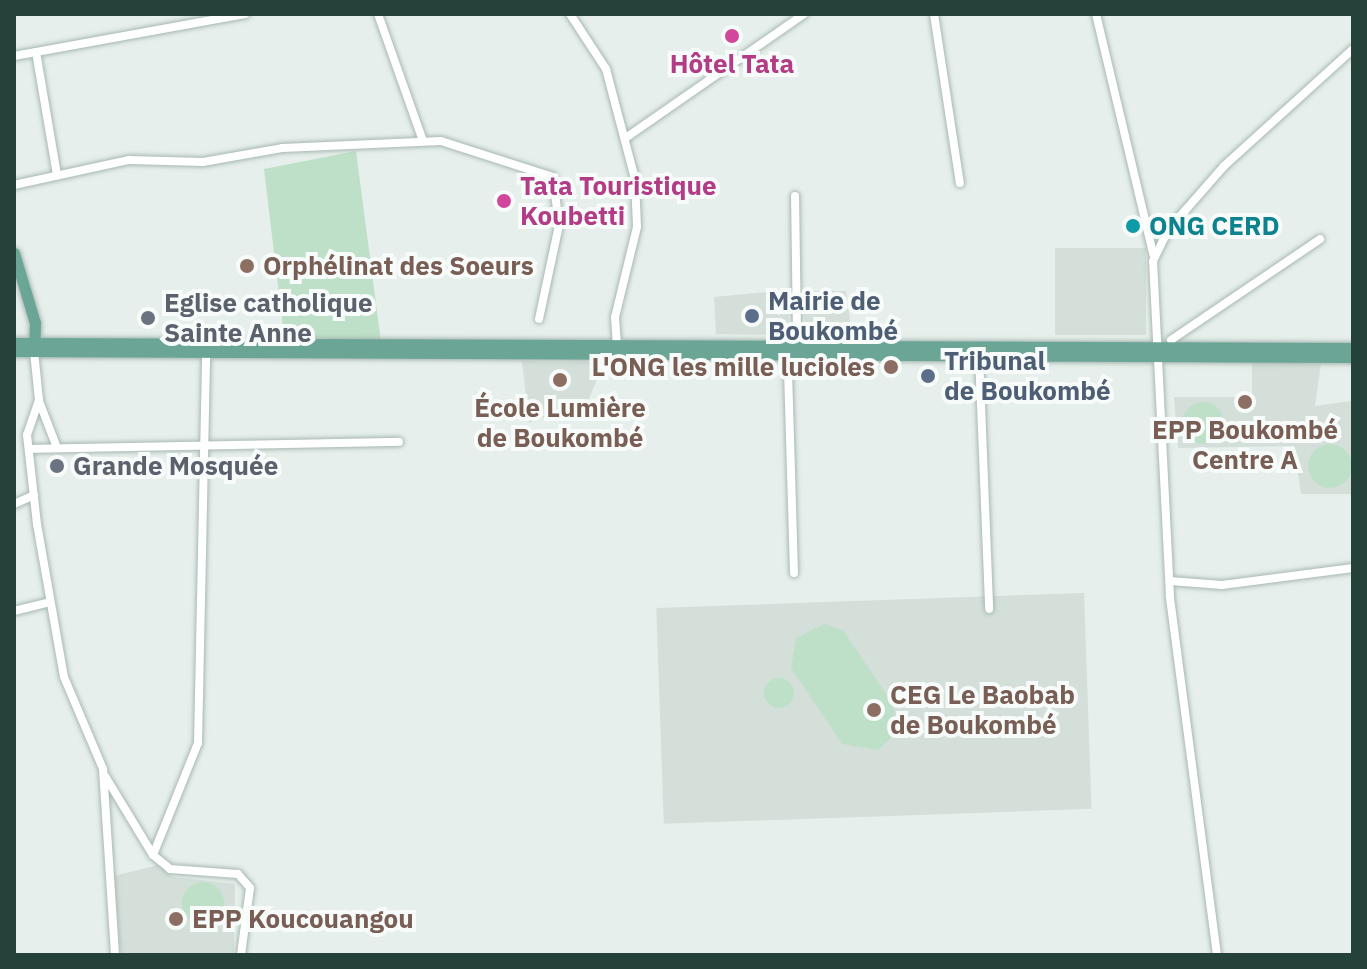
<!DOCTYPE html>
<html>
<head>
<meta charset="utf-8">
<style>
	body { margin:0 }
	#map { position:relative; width:1367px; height:969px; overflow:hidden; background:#e6efeb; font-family:"IBM Plex Sans",sans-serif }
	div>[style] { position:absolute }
	.built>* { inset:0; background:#d4dfda; transform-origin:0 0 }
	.green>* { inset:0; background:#bfe0c8 }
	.round { border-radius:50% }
	.roads { filter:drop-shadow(0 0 2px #a8b8b2) drop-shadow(0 0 2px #a8b8b2) }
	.minor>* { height:8px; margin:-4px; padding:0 4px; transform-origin:4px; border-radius:4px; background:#fff }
	.major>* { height:11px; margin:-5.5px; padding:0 5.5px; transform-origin:5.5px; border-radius:5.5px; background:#6aa596 }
	.dots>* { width:22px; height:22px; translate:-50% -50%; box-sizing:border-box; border:4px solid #f7fbf9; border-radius:50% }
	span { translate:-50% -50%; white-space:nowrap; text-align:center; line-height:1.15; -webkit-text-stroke:8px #f7fbf9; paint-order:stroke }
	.hotel-label { font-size:26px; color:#b23c85; font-weight:700 }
	.left { translate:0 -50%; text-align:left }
	.culture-label { font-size:26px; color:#0d838f; font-weight:700 }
	.education-label { font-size:26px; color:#785e54; font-weight:700 }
	.right { translate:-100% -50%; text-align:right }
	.service-label { font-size:26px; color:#4e5e75; font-weight:700 }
	.worship-label { font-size:26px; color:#5b616d; font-weight:700 }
	.frame { position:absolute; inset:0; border:16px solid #24423a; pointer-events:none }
</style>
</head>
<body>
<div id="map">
	<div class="built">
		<i style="left:1055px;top:248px;width:91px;height:87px"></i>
		<i style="clip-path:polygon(787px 290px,789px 335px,716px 334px,714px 297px)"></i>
		<i style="clip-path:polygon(801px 291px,846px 291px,852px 334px,807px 335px)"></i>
		<i style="clip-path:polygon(522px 361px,545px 362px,604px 362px,589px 399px,529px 423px)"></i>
		<i style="clip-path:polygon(1252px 361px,1321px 364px,1315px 406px,1351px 401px,1353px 494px,1301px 494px,1294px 446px,1178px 448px,1174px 397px,1252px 397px)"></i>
		<i style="left:1084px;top:593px;width:216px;height:428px;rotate:88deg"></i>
		<i style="clip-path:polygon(158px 865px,174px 877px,235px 884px,234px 955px,121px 955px,114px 876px)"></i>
	</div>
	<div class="green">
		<i style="clip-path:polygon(356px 151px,381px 342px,284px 336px,264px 169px)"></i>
		<i class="round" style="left:1182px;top:402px;width:42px;height:42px"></i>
		<i class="round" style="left:1308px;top:444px;width:44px;height:44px"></i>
		<i style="clip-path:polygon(824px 624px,843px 630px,893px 704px,897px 732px,878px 750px,842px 744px,791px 668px,796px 638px)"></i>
		<i class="round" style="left:764px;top:678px;width:30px;height:30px"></i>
		<i class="round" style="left:182px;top:882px;width:42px;height:42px"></i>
	</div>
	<div class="roads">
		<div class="minor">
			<i style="left:378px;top:14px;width:132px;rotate:70.5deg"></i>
			<i style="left:570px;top:14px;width:66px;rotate:56.8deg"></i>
			<i style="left:606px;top:69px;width:114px;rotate:75.2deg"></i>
			<i style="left:635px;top:179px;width:48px;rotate:87.6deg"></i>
			<i style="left:637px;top:227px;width:93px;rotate:103.7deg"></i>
			<i style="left:615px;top:317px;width:27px;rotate:86deg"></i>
			<i style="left:934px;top:14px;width:171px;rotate:81.3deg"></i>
			<i style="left:1096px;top:14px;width:247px;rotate:76.6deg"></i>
			<i style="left:36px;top:52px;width:125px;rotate:80.3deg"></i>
			<i style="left:14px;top:56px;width:235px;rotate:-10.3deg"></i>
			<i style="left:627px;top:137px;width:216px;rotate:-34.8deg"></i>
			<i style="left:14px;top:185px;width:118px;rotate:-12.3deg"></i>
			<i style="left:129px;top:160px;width:74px;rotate:1.5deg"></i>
			<i style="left:203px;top:162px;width:80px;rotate:-10deg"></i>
			<i style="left:282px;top:148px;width:159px;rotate:-2.5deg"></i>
			<i style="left:441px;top:141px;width:118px;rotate:17.8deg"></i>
			<i style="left:553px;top:177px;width:48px;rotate:82.9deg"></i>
			<i style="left:559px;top:225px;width:96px;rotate:102deg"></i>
			<i style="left:1171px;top:340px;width:180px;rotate:-34.1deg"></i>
			<i style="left:34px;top:351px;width:49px;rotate:84.2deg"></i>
			<i style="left:39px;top:400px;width:37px;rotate:109deg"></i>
			<i style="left:27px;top:435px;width:90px;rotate:83.6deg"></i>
			<i style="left:37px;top:524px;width:155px;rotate:80deg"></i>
			<i style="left:64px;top:677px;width:100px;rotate:67deg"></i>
			<i style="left:103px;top:769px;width:186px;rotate:86.3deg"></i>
			<i style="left:979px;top:355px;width:254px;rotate:87.7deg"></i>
			<i style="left:39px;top:401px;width:47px;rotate:68.9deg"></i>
			<i style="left:29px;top:449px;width:370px;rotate:-1.1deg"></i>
			<i style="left:14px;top:504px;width:22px;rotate:-24deg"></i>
			<i style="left:794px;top:573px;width:205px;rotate:-91.7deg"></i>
			<i style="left:788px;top:368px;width:34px;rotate:-75deg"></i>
			<i style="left:797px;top:335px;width:139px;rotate:-90.8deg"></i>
			<i style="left:1170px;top:581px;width:52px;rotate:4.4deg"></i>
			<i style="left:1222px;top:585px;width:132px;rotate:-7.4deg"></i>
			<i style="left:14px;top:611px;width:36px;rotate:-14deg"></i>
			<i style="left:105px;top:776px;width:92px;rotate:58.7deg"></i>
			<i style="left:153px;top:855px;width:22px;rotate:39deg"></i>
			<i style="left:170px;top:869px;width:68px;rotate:4.2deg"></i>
			<i style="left:238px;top:874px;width:18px;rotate:49deg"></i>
			<i style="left:250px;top:888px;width:68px;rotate:97.7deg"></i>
			<i style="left:153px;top:855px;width:121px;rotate:-68.1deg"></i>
			<i style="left:198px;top:743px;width:390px;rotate:-88.8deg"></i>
			<i style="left:1217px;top:955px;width:362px;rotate:-97.5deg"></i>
			<i style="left:1170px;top:596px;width:335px;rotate:-92.9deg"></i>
			<i style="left:1153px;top:261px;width:34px;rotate:-64deg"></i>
			<i style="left:1168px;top:230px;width:85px;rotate:-48.8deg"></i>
			<i style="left:1224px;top:166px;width:174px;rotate:-42.2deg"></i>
		</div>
		<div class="major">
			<i style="left:14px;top:253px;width:73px;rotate:73.3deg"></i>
			<i style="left:35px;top:323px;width:24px;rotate:92deg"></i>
			<i style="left:14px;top:343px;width:1339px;rotate:0.21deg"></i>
			<i style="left:14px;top:351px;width:1339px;rotate:0.26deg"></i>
		</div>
	</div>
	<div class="dots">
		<i style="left:732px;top:36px;background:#d1479c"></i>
		<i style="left:504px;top:201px;background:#d1479c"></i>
		<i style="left:1133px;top:226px;background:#0f9aa8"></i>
		<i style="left:247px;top:266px;background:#8d6e63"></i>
		<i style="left:752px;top:316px;background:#5c6f8a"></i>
		<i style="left:148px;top:318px;background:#6b7280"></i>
		<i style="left:891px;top:367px;background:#8d6e63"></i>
		<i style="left:928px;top:376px;background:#5c6f8a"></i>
		<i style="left:560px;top:380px;background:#8d6e63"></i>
		<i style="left:1245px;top:402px;background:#8d6e63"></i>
		<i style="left:57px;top:466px;background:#6b7280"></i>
		<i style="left:874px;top:710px;background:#8d6e63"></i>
		<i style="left:176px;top:919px;background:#8d6e63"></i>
	</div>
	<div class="hotel-label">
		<span style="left:732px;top:64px">Hôtel Tata</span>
		<span class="left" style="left:520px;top:201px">Tata Touristique<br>Koubetti</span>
	</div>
	<div class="culture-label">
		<span class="left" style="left:1149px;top:226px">ONG CERD</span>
	</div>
	<div class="education-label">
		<span class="left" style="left:263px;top:266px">Orphélinat des Soeurs</span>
		<span class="right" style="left:875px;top:367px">L'ONG les mille lucioles</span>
		<span style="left:560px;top:423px">École Lumière<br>de Boukombé</span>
		<span style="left:1245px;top:445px">EPP Boukombé<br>Centre A</span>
		<span class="left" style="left:890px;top:710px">CEG Le Baobab<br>de Boukombé</span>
		<span class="left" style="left:192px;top:919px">EPP Koucouangou</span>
	</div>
	<div class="service-label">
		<span class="left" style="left:768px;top:316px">Mairie de<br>Boukombé</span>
		<span class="left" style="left:944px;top:376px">Tribunal<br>de Boukombé</span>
	</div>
	<div class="worship-label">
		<span class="left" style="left:164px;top:318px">Eglise catholique<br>Sainte Anne</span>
		<span class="left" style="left:73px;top:466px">Grande Mosquée</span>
	</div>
	<div class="frame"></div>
</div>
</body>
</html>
